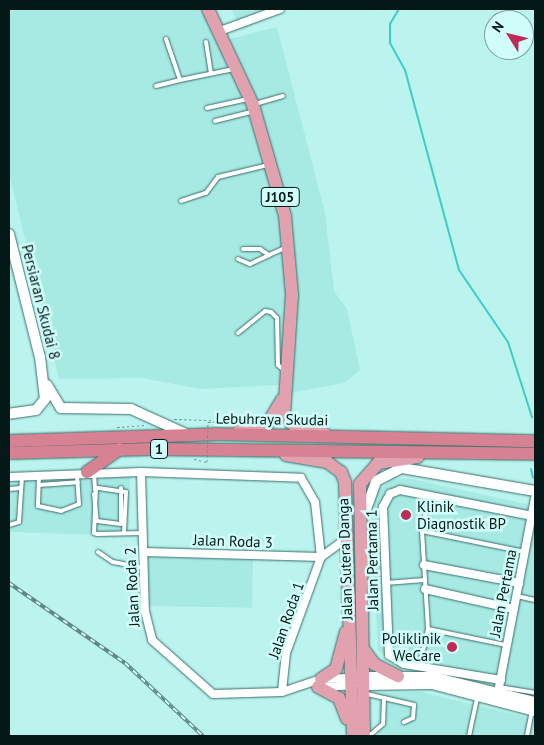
<!DOCTYPE html>
<html>
<head>
<meta charset="utf-8">
<style>
	body { margin:0 }
	#map { position:relative; width:544px; height:745px; overflow:hidden; background:#bbf4ee; font-family:"PT Sans",sans-serif }
	div>[style] { position:absolute }
	.built>* { inset:0; background:#a7eae4; transform-origin:0 0 }
	.stream>* { height:2px; margin:-1px; padding:0 1px; transform-origin:1px; border-radius:1px; background:#3dcdc4 }
	.path>* { height:1px; margin-top:-0.5px; transform-origin:0; background:repeating-linear-gradient(90deg,#6b9491 0 2.5px,transparent 0 5px) }
	.roads { filter:drop-shadow(0 0 1px #396f6b) drop-shadow(0 0 1px #396f6b) }
	.service>* { height:4px; margin:-2px; padding:0 2px; transform-origin:2px; border-radius:2px; background:#fff }
	.minor>* { height:8px; margin:-4px; padding:0 4px; transform-origin:4px; border-radius:4px; background:#fff }
	.tertiary>* { height:10px; margin:-5px; padding:0 5px; transform-origin:5px; border-radius:5px; background:#fff }
	.primary>* { height:12px; margin:-6px; padding:0 6px; transform-origin:6px; border-radius:6px; background:#e1a1ae }
	.trunk>* { height:12px; margin:-6px; padding:0 6px; transform-origin:6px; border-radius:6px; background:#d78293 }
	.rail>* { height:4px; margin-top:-2px; transform-origin:0; background:repeating-linear-gradient(90deg,#d1fefa 0 5.5px,#608884 0 11px); box-sizing:border-box; border-block:1px solid #608884 }
	.path-bridge>* { height:1px; margin-top:-0.5px; transform-origin:0; background:repeating-linear-gradient(90deg,#6b9491 0 2.5px,transparent 0 5px) }
	.dots>* { width:14px; height:14px; translate:-50% -50%; box-sizing:border-box; border:2px solid #d1fefa; border-radius:50% }
	span { translate:-50% -50%; white-space:nowrap; text-align:center; line-height:1.15; -webkit-text-stroke:5px #d1fefa; paint-order:stroke }
	.shield-label span { padding:1px 4px; background:#d1fefa; border:1px solid; border-radius:4px; -webkit-text-stroke-width:0 }
	.shield-label { font-size:14px; color:#031817; font-weight:700 }
	.street-label { font-size:15px; color:#031817 }
	.poi-label { font-size:15px; color:#031817 }
	.left { translate:0 -50%; text-align:left }
	.right { translate:-100% -50%; text-align:right }
	.frame { position:absolute; inset:0; border:10px solid #031817; pointer-events:none }
	.north { position:absolute; left:484px; top:10px; width:50px; height:50px; box-sizing:border-box; background:#d1fefa; border:1px solid #7fa29f; border-radius:50%; rotate:306deg; font-size:14px; font-weight:700; line-height:20px; text-align:center; color:#031817 }
	.north::after { content:''; display:block; margin:auto; width:18px; height:22px; background:#bc2c56; clip-path:polygon(50% 0,100% 100%,50% 72%,0 100%) }
</style>
</head>
<body>
<div id="map">
	<div class="built">
		<i style="clip-path:polygon(9px 9px,203px 9px,251px 117px,276px 199px,289px 286px,279px 385px,201px 389px,142px 378px,59px 379px,9px 174px)"></i>
		<i style="clip-path:polygon(231px 9px,269px 9px,272px 16px,241px 30px)"></i>
		<i style="clip-path:polygon(277px 27px,325px 213px,334px 291px,347px 309px,360px 370px,344px 383px,290px 393px,289px 213px,226px 40px)"></i>
		<i style="left:130px;top:476px;width:60px;height:121px;rotate:92deg"></i>
		<i style="clip-path:polygon(407px 478px,535px 506px,535px 698px,427px 670px,401px 669px,378px 650px,371px 512px,377px 492px,391px 480px)"></i>
		<i style="left:147px;top:557px;width:106px;height:49px;rotate:1deg"></i>
		<i style="clip-path:polygon(420px 692px,535px 719px,535px 736px,378px 736px,379px 693px)"></i>
	</div>
	<div class="stream">
		<i style="left:399px;top:9px;width:17px;rotate:121deg"></i>
		<i style="left:390px;top:24px;width:19px;rotate:90deg"></i>
		<i style="left:390px;top:43px;width:31px;rotate:61deg"></i>
		<i style="left:405px;top:70px;width:207px;rotate:74.9deg"></i>
		<i style="left:459px;top:270px;width:87px;rotate:55.8deg"></i>
		<i style="left:508px;top:342px;width:79px;rotate:72.3deg"></i>
		<i style="left:531px;top:469px;width:9px;rotate:77deg"></i>
	</div>
	<div class="path">
		<i style="left:174px;top:419px;width:38px;rotate:2deg"></i>
		<i style="left:208px;top:422px;width:37px;rotate:-5deg"></i>
		<i style="left:117px;top:427px;width:28px;rotate:-4deg"></i>
		<i style="left:194px;top:459px;width:13px;rotate:13deg"></i>
	</div>
	<div class="roads">
		<div class="service">
			<i style="left:166px;top:39px;width:43px;rotate:71.1deg"></i>
			<i style="left:180px;top:80px;width:55px;rotate:-11.5deg"></i>
			<i style="left:206px;top:42px;width:30px;rotate:81deg"></i>
			<i style="left:156px;top:86px;width:25px;rotate:-14deg"></i>
			<i style="left:255px;top:104px;width:29px;rotate:-16deg"></i>
			<i style="left:207px;top:108px;width:42px;rotate:-12.4deg"></i>
			<i style="left:215px;top:121px;width:38px;rotate:-14deg"></i>
			<i style="left:181px;top:201px;width:26px;rotate:-18deg"></i>
			<i style="left:206px;top:193px;width:20px;rotate:-53deg"></i>
			<i style="left:218px;top:177px;width:51px;rotate:-13.5deg"></i>
			<i style="left:243px;top:249px;width:17px"></i>
			<i style="left:260px;top:249px;width:11px;rotate:34deg"></i>
			<i style="left:269px;top:255px;width:17px;rotate:-24deg"></i>
			<i style="left:238px;top:259px;width:13px;rotate:23deg"></i>
			<i style="left:250px;top:264px;width:21px;rotate:-25deg"></i>
			<i style="left:238px;top:333px;width:35px;rotate:-39deg"></i>
			<i style="left:265px;top:311px;width:6px;rotate:9deg"></i>
			<i style="left:271px;top:312px;width:8px;rotate:45deg"></i>
			<i style="left:277px;top:318px;width:47px;rotate:88.8deg"></i>
			<i style="left:278px;top:365px;width:8px;rotate:40deg"></i>
			<i style="left:94px;top:474px;width:16px;rotate:86deg"></i>
			<i style="left:39px;top:476px;width:30px;rotate:92deg"></i>
			<i style="left:38px;top:506px;width:24px;rotate:12deg"></i>
			<i style="left:61px;top:511px;width:19px;rotate:-21deg"></i>
			<i style="left:79px;top:504px;width:30px;rotate:-94deg"></i>
			<i style="left:39px;top:485px;width:39px;rotate:-4deg"></i>
			<i style="left:9px;top:489px;width:12px;rotate:-5deg"></i>
			<i style="left:94px;top:494px;width:27px;rotate:84deg"></i>
			<i style="left:97px;top:521px;width:24px;rotate:7deg"></i>
			<i style="left:121px;top:524px;width:36px;rotate:-90deg"></i>
			<i style="left:9px;top:525px;width:10px;rotate:-17deg"></i>
			<i style="left:19px;top:522px;width:45px;rotate:-86.2deg"></i>
			<i style="left:422px;top:531px;width:105px;rotate:11.5deg"></i>
			<i style="left:124px;top:533px;width:41px;rotate:-87.2deg"></i>
			<i style="left:126px;top:492px;width:30px;rotate:-172deg"></i>
			<i style="left:96px;top:488px;width:45px;rotate:92.5deg"></i>
			<i style="left:94px;top:533px;width:3px;rotate:18deg"></i>
			<i style="left:97px;top:534px;width:46px;rotate:-1.2deg"></i>
			<i style="left:98px;top:552px;width:18px;rotate:34deg"></i>
			<i style="left:113px;top:562px;width:32px;rotate:11deg"></i>
			<i style="left:385px;top:583px;width:40px;rotate:-4.3deg"></i>
			<i style="left:517px;top:596px;width:18px;rotate:13deg"></i>
			<i style="left:428px;top:629px;width:80px;rotate:11.6deg"></i>
			<i style="left:420px;top:664px;width:36px;rotate:-77deg"></i>
			<i style="left:428px;top:629px;width:98px;rotate:-93.5deg"></i>
			<i style="left:422px;top:531px;width:37px;rotate:-79deg"></i>
			<i style="left:499px;top:687px;width:36px;rotate:9deg"></i>
			<i style="left:367px;top:694px;width:17px;rotate:13deg"></i>
			<i style="left:384px;top:698px;width:26px;rotate:92deg"></i>
			<i style="left:383px;top:724px;width:18px;rotate:139deg"></i>
			<i style="left:384px;top:698px;width:31px;rotate:13deg"></i>
			<i style="left:414px;top:705px;width:13px;rotate:94deg"></i>
			<i style="left:413px;top:718px;width:10px;rotate:156deg"></i>
			<i style="left:469px;top:736px;width:40px;rotate:-78deg"></i>
			<i style="left:527px;top:736px;width:25px;rotate:-79deg"></i>
		</div>
		<div class="minor">
			<i style="left:220px;top:31px;width:64px;rotate:-20.1deg"></i>
			<i style="left:141px;top:472px;width:139px;rotate:88.4deg"></i>
			<i style="left:145px;top:611px;width:30px;rotate:76deg"></i>
			<i style="left:152px;top:640px;width:81px;rotate:41.5deg"></i>
			<i style="left:213px;top:694px;width:69px;rotate:-1.7deg"></i>
			<i style="left:282px;top:692px;width:41px;rotate:-18.4deg"></i>
			<i style="left:321px;top:679px;width:34px;rotate:-2deg"></i>
			<i style="left:9px;top:477px;width:132px;rotate:-2.2deg"></i>
			<i style="left:141px;top:472px;width:160px;rotate:2.1deg"></i>
			<i style="left:301px;top:478px;width:28px;rotate:60deg"></i>
			<i style="left:315px;top:502px;width:55px;rotate:83.8deg"></i>
			<i style="left:321px;top:557px;width:102px;rotate:110deg"></i>
			<i style="left:286px;top:653px;width:39px;rotate:96deg"></i>
			<i style="left:144px;top:552px;width:177px;rotate:1.6deg"></i>
			<i style="left:321px;top:557px;width:31px;rotate:-36deg"></i>
			<i style="left:424px;top:565px;width:97px;rotate:10.7deg"></i>
			<i style="left:425px;top:589px;width:91px;rotate:12.7deg"></i>
			<i style="left:501px;top:680px;width:98px;rotate:-170.6deg"></i>
			<i style="left:404px;top:664px;width:17px;rotate:-149deg"></i>
			<i style="left:389px;top:655px;width:148px;rotate:-92.3deg"></i>
			<i style="left:383px;top:507px;width:15px;rotate:-62deg"></i>
			<i style="left:390px;top:494px;width:11px;rotate:-22deg"></i>
			<i style="left:400px;top:490px;width:135px;rotate:11.1deg"></i>
			<i style="left:321px;top:687px;width:33px;rotate:-3deg"></i>
			<i style="left:498px;top:692px;width:197px;rotate:-79.2deg"></i>
		</div>
		<div class="tertiary">
			<i style="left:9px;top:234px;width:127px;rotate:75.9deg"></i>
			<i style="left:40px;top:357px;width:42px;rotate:83.2deg"></i>
			<i style="left:45px;top:399px;width:14px;rotate:129deg"></i>
			<i style="left:36px;top:410px;width:27px;rotate:172deg"></i>
			<i style="left:47px;top:385px;width:27px;rotate:59deg"></i>
			<i style="left:61px;top:408px;width:70px;rotate:0.8deg"></i>
			<i style="left:131px;top:409px;width:60px;rotate:24.4deg"></i>
			<i style="left:365px;top:512px;width:33px;rotate:-70deg"></i>
			<i style="left:376px;top:481px;width:29px;rotate:-27deg"></i>
			<i style="left:402px;top:468px;width:135px;rotate:9.8deg"></i>
			<i style="left:365px;top:677px;width:68px"></i>
			<i style="left:433px;top:677px;width:105px;rotate:13.8deg"></i>
			<i style="left:365px;top:685px;width:67px;rotate:-0.9deg"></i>
			<i style="left:432px;top:684px;width:106px;rotate:14.7deg"></i>
		</div>
		<div class="primary">
			<i style="left:208px;top:9px;width:106px;rotate:64.9deg"></i>
			<i style="left:253px;top:105px;width:116px;rotate:73.9deg"></i>
			<i style="left:285px;top:216px;width:79px;rotate:84.9deg"></i>
			<i style="left:292px;top:295px;width:122px;rotate:93.8deg"></i>
			<i style="left:284px;top:417px;width:13px;rotate:39deg"></i>
			<i style="left:294px;top:425px;width:32px;rotate:16deg"></i>
			<i style="left:239px;top:431px;width:30px;rotate:-15deg"></i>
			<i style="left:268px;top:423px;width:27px;rotate:-59deg"></i>
			<i style="left:286px;top:455px;width:42px;rotate:9.7deg"></i>
			<i style="left:327px;top:462px;width:17px;rotate:36deg"></i>
			<i style="left:341px;top:472px;width:11px;rotate:68deg"></i>
			<i style="left:345px;top:482px;width:254px;rotate:88.2deg"></i>
			<i style="left:364px;top:650px;width:17px;rotate:54deg"></i>
			<i style="left:374px;top:664px;width:27px;rotate:27deg"></i>
			<i style="left:321px;top:679px;width:18px;rotate:-34deg"></i>
			<i style="left:336px;top:669px;width:38px;rotate:-75deg"></i>
			<i style="left:318px;top:687px;width:24px;rotate:28deg"></i>
			<i style="left:339px;top:698px;width:22px;rotate:69deg"></i>
			<i style="left:364px;top:736px;width:252px;rotate:-90.9deg"></i>
			<i style="left:360px;top:484px;width:28px;rotate:-49deg"></i>
			<i style="left:378px;top:463px;width:40px;rotate:-8.5deg"></i>
		</div>
		<div class="trunk">
			<i style="left:9px;top:441px;width:206px;rotate:-1.9deg"></i>
			<i style="left:215px;top:434px;width:320px;rotate:1.3deg"></i>
			<i style="left:9px;top:453px;width:143px;rotate:-1.6deg"></i>
			<i style="left:152px;top:449px;width:383px;rotate:0.7deg"></i>
			<i style="left:87px;top:472px;width:40px;rotate:-34.9deg"></i>
		</div>
	</div>
	<div class="rail">
		<i style="left:9px;top:583px;width:141px;rotate:34.6deg"></i>
		<i style="left:125px;top:663px;width:107px;rotate:43.1deg"></i>
	</div>
	<div class="path-bridge">
		<i style="left:207px;top:462px;width:40px;rotate:-88.6deg"></i>
	</div>
	<div class="dots">
		<i style="left:406px;top:515px;background:#bc2c56"></i>
		<i style="left:452px;top:647px;background:#bc2c56"></i>
	</div>
	<div class="shield-label">
		<span style="left:280px;top:197px">J105</span>
		<span style="left:159px;top:449px">1</span>
	</div>
	<div class="street-label">
		<span style="left:41px;top:302px;rotate:76deg">Persiaran Skudai 8</span>
		<span style="left:272px;top:419px;rotate:1deg">Lebuhraya Skudai</span>
		<span style="left:233px;top:541px;rotate:2deg">Jalan Roda 3</span>
		<span style="left:345px;top:559px;rotate:-92deg">Jalan Sutera Danga</span>
		<span style="left:372px;top:560px;rotate:-91deg">Jalan Pertama 1</span>
		<span style="left:132px;top:587px;rotate:-93deg">Jalan Roda 2</span>
		<span style="left:503px;top:593px;rotate:-79deg">Jalan Pertama</span>
		<span style="left:286px;top:620px;rotate:-71deg">Jalan Roda 1</span>
	</div>
	<div class="poi-label">
		<span class="left" style="left:417px;top:515px">Klinik<br>Diagnostik BP</span>
		<span class="right" style="left:441px;top:647px">Poliklinik<br>WeCare</span>
	</div>
	<div class="frame"></div>
	<div class="north">N</div>
</div>
</body>
</html>
